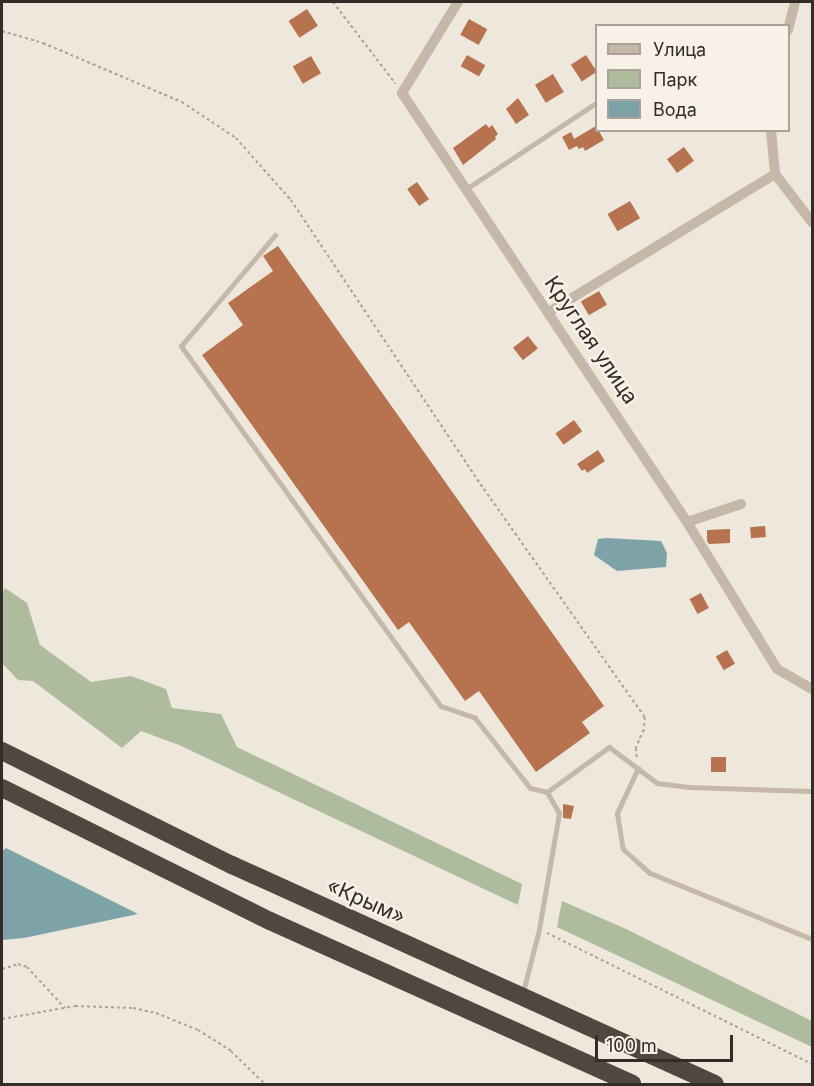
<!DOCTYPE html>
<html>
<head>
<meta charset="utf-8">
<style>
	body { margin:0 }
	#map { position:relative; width:814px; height:1086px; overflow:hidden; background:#eee7db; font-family:Inter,sans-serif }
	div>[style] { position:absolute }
	.green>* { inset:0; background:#aebb9d }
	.water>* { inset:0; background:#7da2a8 }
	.building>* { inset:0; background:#b77350; transform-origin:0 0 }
	.path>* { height:1.5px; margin-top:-0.75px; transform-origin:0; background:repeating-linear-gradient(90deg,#b0a293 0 3px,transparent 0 6px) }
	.service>* { height:5px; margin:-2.5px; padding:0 2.5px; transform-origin:2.5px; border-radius:2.5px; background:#c5b8a9 }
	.minor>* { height:10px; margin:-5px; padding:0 5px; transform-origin:5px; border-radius:5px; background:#c5b8a9 }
	.motorway>* { height:18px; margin:-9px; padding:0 9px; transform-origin:9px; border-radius:9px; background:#524740 }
	span { translate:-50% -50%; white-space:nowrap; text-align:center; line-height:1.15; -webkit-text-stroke:5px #f7f1e7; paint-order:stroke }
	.street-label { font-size:21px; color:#332c28 }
	.frame { position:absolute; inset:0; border:3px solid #332c28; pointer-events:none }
	.legend { position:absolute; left:595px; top:24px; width:195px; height:108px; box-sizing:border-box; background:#f7f1e7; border:2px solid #a9a29b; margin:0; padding:8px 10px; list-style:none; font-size:18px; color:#332c28 }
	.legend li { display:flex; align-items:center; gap:12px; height:30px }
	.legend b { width:30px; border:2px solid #a9a29b }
	.scale { position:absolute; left:595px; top:1035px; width:138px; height:27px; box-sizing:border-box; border:3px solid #332c28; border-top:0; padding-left:8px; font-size:18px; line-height:21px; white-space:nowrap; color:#332c28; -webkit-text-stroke:4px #f7f1e7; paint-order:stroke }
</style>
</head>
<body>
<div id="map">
	<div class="green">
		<i style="clip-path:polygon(5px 588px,27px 603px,40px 645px,91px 682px,131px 676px,166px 689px,172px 708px,221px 714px,237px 747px,522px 884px,518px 905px,179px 745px,141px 731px,122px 748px,33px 681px,18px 680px,2px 663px,2px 593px)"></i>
		<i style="clip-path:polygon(562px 901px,626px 929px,812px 1021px,812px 1047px,557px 927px)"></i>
	</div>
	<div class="water">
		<i style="clip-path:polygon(607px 538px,661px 541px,667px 553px,666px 567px,617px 571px,594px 555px,598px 539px)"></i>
		<i style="clip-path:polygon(6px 848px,138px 914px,24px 938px,2px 940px,2px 851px)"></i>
	</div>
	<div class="building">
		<i style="left:307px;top:9px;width:20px;height:22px;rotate:57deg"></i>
		<i style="left:469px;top:19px;width:21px;height:18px;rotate:29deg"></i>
		<i style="left:467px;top:55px;width:21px;height:13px;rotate:29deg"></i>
		<i style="left:586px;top:55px;width:20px;height:18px;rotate:57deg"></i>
		<i style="left:311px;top:56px;width:20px;height:21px;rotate:60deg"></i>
		<i style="left:553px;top:74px;width:21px;height:21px;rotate:59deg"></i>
		<i style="clip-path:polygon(518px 98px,529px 115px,516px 124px,506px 109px)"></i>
		<i style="clip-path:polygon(486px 124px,489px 128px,492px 125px,498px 134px,495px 137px,496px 139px,463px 165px,453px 148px)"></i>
		<i style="clip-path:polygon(596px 126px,604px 140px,585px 151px,583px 147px,579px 149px,577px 146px,569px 150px,562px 137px,571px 132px,574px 139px)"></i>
		<i style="left:684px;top:147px;width:17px;height:21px;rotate:54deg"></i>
		<i style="left:417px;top:182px;width:21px;height:12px;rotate:55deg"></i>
		<i style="left:630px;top:201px;width:20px;height:26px;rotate:60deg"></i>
		<i style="clip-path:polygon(278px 246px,604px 706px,582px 722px,590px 733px,536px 772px,479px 691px,465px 701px,409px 622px,398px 630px,202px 355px,243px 325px,228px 303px,273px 271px,263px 256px)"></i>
		<i style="left:599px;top:291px;width:16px;height:21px;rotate:60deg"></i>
		<i style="left:528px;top:336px;width:16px;height:19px;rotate:52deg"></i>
		<i style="left:574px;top:420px;width:14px;height:23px;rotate:54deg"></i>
		<i style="clip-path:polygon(598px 450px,605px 461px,587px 473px,585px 469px,582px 471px,577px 464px)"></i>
		<i style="left:765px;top:526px;width:11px;height:15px;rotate:85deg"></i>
		<i style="clip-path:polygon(730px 529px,730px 543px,709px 544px,707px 541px,707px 530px)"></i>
		<i style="left:701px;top:593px;width:17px;height:13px;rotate:62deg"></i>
		<i style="left:727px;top:650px;width:16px;height:13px;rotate:60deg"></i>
		<i style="left:711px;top:757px;width:15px;height:15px"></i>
		<i style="clip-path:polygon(563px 804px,574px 806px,571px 819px,563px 818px)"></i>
	</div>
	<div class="path">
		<i style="left:333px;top:2px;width:103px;rotate:52.5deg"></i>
		<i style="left:2px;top:31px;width:43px;rotate:16.3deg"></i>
		<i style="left:43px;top:43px;width:151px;rotate:23deg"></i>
		<i style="left:182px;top:102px;width:65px;rotate:33.7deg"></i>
		<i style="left:236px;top:138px;width:83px;rotate:48.4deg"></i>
		<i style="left:291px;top:200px;width:348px;rotate:56.3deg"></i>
		<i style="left:484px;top:489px;width:279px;rotate:54.8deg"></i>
		<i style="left:645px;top:717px;width:13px;rotate:94deg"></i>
		<i style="left:644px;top:730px;width:20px;rotate:114deg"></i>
		<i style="left:636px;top:748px;width:10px;rotate:84deg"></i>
		<i style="left:547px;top:933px;width:296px;rotate:26.3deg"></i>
		<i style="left:2px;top:969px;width:17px;rotate:-17deg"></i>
		<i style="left:18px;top:964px;width:9px;rotate:18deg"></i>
		<i style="left:27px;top:967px;width:56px;rotate:47.2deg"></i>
		<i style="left:2px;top:1019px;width:74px;rotate:-10.1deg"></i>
		<i style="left:75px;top:1006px;width:58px;rotate:2deg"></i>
		<i style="left:133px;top:1008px;width:24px;rotate:12deg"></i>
		<i style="left:156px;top:1013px;width:45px;rotate:22deg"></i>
		<i style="left:198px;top:1030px;width:39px;rotate:32deg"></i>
		<i style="left:231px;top:1051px;width:47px;rotate:44.1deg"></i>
	</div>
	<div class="service">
		<i style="left:466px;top:189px;width:156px;rotate:-33.5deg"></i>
		<i style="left:275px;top:235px;width:145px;rotate:130.3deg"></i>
		<i style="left:181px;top:346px;width:444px;rotate:54.2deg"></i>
		<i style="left:441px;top:706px;width:36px;rotate:19deg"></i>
		<i style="left:475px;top:718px;width:89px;rotate:51.8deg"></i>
		<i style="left:530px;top:788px;width:17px;rotate:13deg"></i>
		<i style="left:547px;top:792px;width:77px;rotate:-36deg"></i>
		<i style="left:609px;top:747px;width:60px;rotate:36.9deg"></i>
		<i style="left:657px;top:783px;width:32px;rotate:7deg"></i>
		<i style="left:689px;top:787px;width:123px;rotate:1.9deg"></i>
		<i style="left:638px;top:768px;width:50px;rotate:115deg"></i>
		<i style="left:617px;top:813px;width:36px;rotate:81deg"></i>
		<i style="left:623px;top:849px;width:36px;rotate:42deg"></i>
		<i style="left:650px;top:873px;width:175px;rotate:22.2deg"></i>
		<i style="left:523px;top:992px;width:65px;rotate:-75.7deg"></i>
		<i style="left:539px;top:929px;width:118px;rotate:-80.2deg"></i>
		<i style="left:559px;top:813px;width:24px;rotate:-120deg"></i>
	</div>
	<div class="minor">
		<i style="left:458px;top:2px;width:107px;rotate:121.6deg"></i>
		<i style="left:402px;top:93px;width:515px;rotate:56.4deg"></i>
		<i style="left:687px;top:522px;width:172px;rotate:58.5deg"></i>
		<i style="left:777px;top:669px;width:40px;rotate:29.7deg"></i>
		<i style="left:788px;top:30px;width:29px;rotate:-76deg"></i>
		<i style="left:775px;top:174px;width:61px;rotate:52.4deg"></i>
		<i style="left:549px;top:312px;width:265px;rotate:-31.4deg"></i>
		<i style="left:775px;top:174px;width:44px;rotate:-95.2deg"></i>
		<i style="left:687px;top:522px;width:57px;rotate:-18.4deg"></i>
	</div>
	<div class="motorway">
		<i style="left:2px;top:751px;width:257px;rotate:26.4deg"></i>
		<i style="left:232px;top:865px;width:530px;rotate:24.39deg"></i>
		<i style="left:2px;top:788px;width:299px;rotate:26.4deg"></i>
		<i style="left:270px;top:921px;width:397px;rotate:24.2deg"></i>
	</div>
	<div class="street-label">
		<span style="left:591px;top:340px;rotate:56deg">Круглая улица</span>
		<span style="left:366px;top:901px;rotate:24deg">«Крым»</span>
	</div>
	<div class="frame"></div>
	<ul class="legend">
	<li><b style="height:8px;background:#c5b8a9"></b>Улица</li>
	<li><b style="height:16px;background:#aebb9d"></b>Парк</li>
	<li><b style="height:16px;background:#7da2a8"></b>Вода</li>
	</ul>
	<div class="scale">100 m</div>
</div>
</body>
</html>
